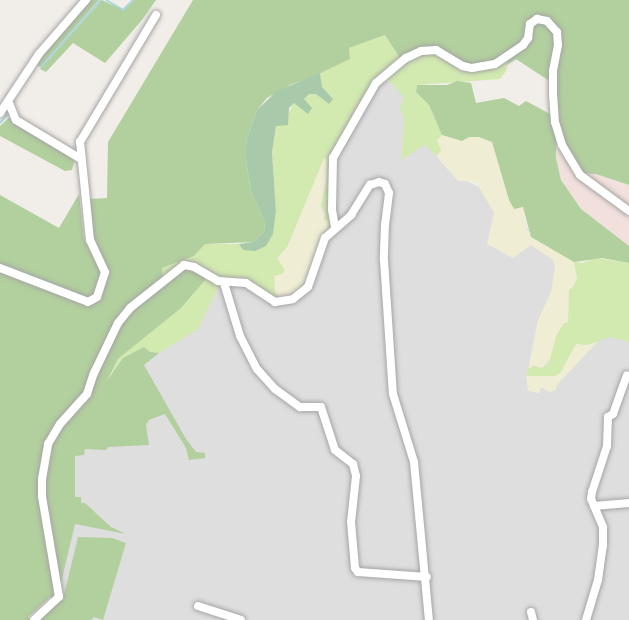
<!DOCTYPE html>
<html>
<head>
<meta charset="utf-8">
<style>
	body { margin:0 }
	#map { position:relative; width:629px; height:620px; overflow:hidden; background:#f1ede8; font-family:"DejaVu Sans",sans-serif }
	div>[style] { position:absolute }
	.residential>* { inset:0; background:#dfdede }
	.military>* { inset:0; background:#f2e0dc }
	.farmland>* { inset:0; background:#efeed4 }
	.grass>* { inset:0; background:#d2e9b0 }
	.forest>* { inset:0; background:#b2cf9e }
	.cemetery>* { inset:0; background:#a9c9ab }
	.stream>* { height:2px; margin:-1px; padding:0 1px; transform-origin:1px; border-radius:1px; background:#aad7dd }
	.roads { filter:drop-shadow(0 0 2px #a5a5a5) drop-shadow(0 0 2px #a5a5a5) }
	.minor>* { height:8px; margin:-4px; padding:0 4px; transform-origin:4px; border-radius:4px; background:#fff }
	span { translate:-50% -50%; white-space:nowrap; text-align:center; line-height:1.15; -webkit-text-stroke:5px #fff; paint-order:stroke }
</style>
</head>
<body>
<div id="map">
	<div class="residential">
		<i style="clip-path:polygon(384px 78px,410px 98px,459px 177px,479px 187px,538px 237px,557px 261px,549px 323px,560px 371px,587px 341px,629px 332px,629px 620px,32px 620px,54px 597px,73px 446px,139px 356px,219px 282px,269px 254px,318px 150px)"></i>
	</div>
	<div class="military">
		<i style="clip-path:polygon(556px 135px,579px 176px,629px 213px,629px 246px,581px 209px,561px 180px,556px 158px)"></i>
		<i style="clip-path:polygon(581px 173px,596px 174px,629px 185px,629px 208px)"></i>
	</div>
	<div class="farmland">
		<i style="clip-path:polygon(442px 135px,462px 141px,469px 137px,479px 137px,492px 142px,509px 200px,523px 207px,527px 230px,574px 262px,577px 278px,573px 287px,569px 290px,568px 322px,556px 336px,552px 357px,542px 368px,534px 366px,528px 369px,538px 320px,551px 292px,555px 267px,553px 260px,531px 245px,513px 258px,487px 244px,494px 213px,476px 182px,458px 181px,436px 156px,441px 151px,437px 140px)"></i>
		<i style="clip-path:polygon(324px 157px,327px 159px,327px 176px,321px 206px,328px 221px,327px 232px,321px 239px,306px 284px,292px 297px,278px 298px,274px 288px,274px 276px,280px 273px,282px 267px,277px 258px,287px 247px)"></i>
		<i style="clip-path:polygon(599px 340px,557px 385px,556px 390px,550px 392px,541px 387px,539px 393px,528px 391px,526px 376px,555px 376px,563px 369px,574px 345px,587px 345px)"></i>
	</div>
	<div class="grass">
		<i style="clip-path:polygon(385px 35px,400px 58px,375px 82px,333px 150px,332px 226px,327px 232px,328px 221px,324px 219px,325px 213px,321px 206px,327px 176px,327px 159px,324px 158px,287px 247px,277px 258px,285px 270px,282px 274px,274px 276px,275px 292px,278px 297px,288px 298px,277px 299px,258px 287px,213px 278px,163px 279px,162px 268px,194px 256px,205px 244px,239px 244px,243px 250px,273px 234px,276px 211px,272px 152px,276px 126px,287px 117px,294px 102px,308px 113px,304px 99px,309px 94px,316px 94px,328px 103px,333px 99px,322px 87px,320px 73px,350px 59px,349px 48px)"></i>
		<i style="clip-path:polygon(429px 52px,509px 58px,506px 71px,500px 79px,417px 85px,416px 92px,429px 105px,442px 135px,437px 140px,441px 151px,436px 156px,425px 145px,401px 160px,404px 120px,400px 107px,404px 97px,387px 79px,415px 56px)"></i>
		<i style="clip-path:polygon(596px 258px,629px 263px,629px 342px,611px 337px,587px 345px,576px 344px,560px 373px,555px 376px,526px 376px,528px 369px,534px 366px,542px 368px,549px 363px,556px 336px,564px 323px,568px 322px,569px 290px,573px 287px,577px 278px,574px 262px,582px 263px)"></i>
		<i style="clip-path:polygon(207px 278px,220px 285px,198px 329px,159px 353px,150px 352px,144px 347px,137px 352px,106px 384px,118px 359px,181px 308px)"></i>
	</div>
	<div class="forest">
		<i style="clip-path:polygon(89px 0,99px 0,40px 67px,37px 65px,41px 57px)"></i>
		<i style="clip-path:polygon(102px 0,123px 10px,134px 0,156px 0,142px 20px,105px 63px,73px 43px,46px 72px,40px 69px)"></i>
		<i style="clip-path:polygon(193px 0,629px 0,629px 185px,596px 174px,581px 173px,560px 134px,554px 94px,558px 31px,536px 17px,526px 37px,515px 49px,487px 65px,464px 64px,437px 49px,393px 64px,400px 58px,385px 35px,349px 48px,350px 59px,308px 79px,292px 84px,267px 98px,257px 110px,247px 138px,245px 154px,251px 191px,265px 223px,264px 232px,253px 242px,205px 244px,194px 256px,162px 268px,163px 279px,129px 307px,81px 397px,60px 421px,40px 469px,56px 595px,53px 598px,50px 597px,28px 617px,31px 620px,0 620px,0 271px,88px 305px,94px 304px,98px 299px,104px 285px,93px 239px,90px 199px,107px 198px,108px 142px)"></i>
		<i style="clip-path:polygon(537px 21px,551px 27px,556px 38px,551px 82px,516px 59px,507px 65px,509px 58px,517px 52px)"></i>
		<i style="clip-path:polygon(457px 81px,471px 83px,476px 103px,504px 98px,519px 106px,526px 101px,552px 115px,556px 135px,556px 158px,561px 180px,581px 209px,629px 246px,629px 263px,602px 258px,574px 262px,531px 237px,523px 207px,514px 209px,509px 200px,492px 142px,479px 137px,469px 137px,462px 141px,442px 135px,429px 105px,416px 92px,417px 85px,447px 85px)"></i>
		<i style="clip-path:polygon(12px 115px,75px 158px,72px 170px,65px 171px,0 136px,0 126px)"></i>
		<i style="clip-path:polygon(79px 194px,84px 239px,101px 273px,94px 295px,89px 298px,71px 292px,0 265px,0 195px,59px 228px)"></i>
		<i style="clip-path:polygon(189px 268px,207px 278px,181px 308px,118px 359px,107px 381px,123px 358px,144px 347px,150px 352px,159px 353px,144px 365px,186px 439px,196px 452px,205px 453px,205px 458px,189px 460px,186px 448px,165px 414px,149px 420px,146px 425px,149px 445px,108px 447px,106px 450px,85px 449px,84px 455px,75px 456px,75px 497px,81px 497px,81px 503px,85px 503px,111px 527px,126px 534px,75px 524px,60px 587px,45px 505px,44px 480px,54px 436px,87px 400px,118px 330px,132px 310px,180px 269px)"></i>
		<i style="clip-path:polygon(78px 537px,112px 538px,126px 543px,103px 620px,94px 617px,91px 620px,38px 620px,63px 599px)"></i>
	</div>
	<div class="cemetery">
		<i style="clip-path:polygon(320px 73px,322px 87px,333px 99px,329px 104px,316px 94px,309px 94px,304px 99px,312px 108px,308px 114px,294px 103px,289px 108px,288px 125px,276px 126px,272px 152px,276px 211px,273px 234px,266px 246px,255px 251px,243px 250px,239px 244px,253px 242px,264px 232px,265px 223px,251px 191px,245px 154px,247px 138px,257px 110px,277px 91px)"></i>
	</div>
	<div class="stream">
		<i style="left:106px;top:0;width:20px;rotate:30deg"></i>
		<i style="left:123px;top:10px;width:14px;rotate:-45deg"></i>
		<i style="left:41px;top:67px;width:90px;rotate:-48.2deg"></i>
		<i style="left:0;top:123px;width:13px;rotate:-48deg"></i>
	</div>
	<div class="roads">
		<div class="minor">
			<i style="left:9px;top:103px;width:18px;rotate:68deg"></i>
			<i style="left:16px;top:120px;width:76px;rotate:31deg"></i>
			<i style="left:0;top:113px;width:71px;rotate:-56.5deg"></i>
			<i style="left:39px;top:54px;width:72px;rotate:-49deg"></i>
			<i style="left:335px;top:227px;width:17px;rotate:-100deg"></i>
			<i style="left:332px;top:210px;width:52px;rotate:-88.9deg"></i>
			<i style="left:333px;top:158px;width:86px;rotate:-60.2deg"></i>
			<i style="left:376px;top:83px;width:39px;rotate:-40deg"></i>
			<i style="left:406px;top:58px;width:17px;rotate:-25deg"></i>
			<i style="left:421px;top:51px;width:15px;rotate:-4deg"></i>
			<i style="left:436px;top:50px;width:31px;rotate:31deg"></i>
			<i style="left:463px;top:66px;width:9px;rotate:13deg"></i>
			<i style="left:472px;top:68px;width:23px;rotate:-10deg"></i>
			<i style="left:495px;top:64px;width:34px;rotate:-34deg"></i>
			<i style="left:523px;top:45px;width:9px;rotate:-54deg"></i>
			<i style="left:528px;top:38px;width:14px;rotate:-82deg"></i>
			<i style="left:530px;top:24px;width:9px;rotate:-36deg"></i>
			<i style="left:537px;top:19px;width:10px;rotate:11deg"></i>
			<i style="left:547px;top:21px;width:15px;rotate:48deg"></i>
			<i style="left:557px;top:32px;width:13px;rotate:86deg"></i>
			<i style="left:558px;top:45px;width:26px;rotate:101deg"></i>
			<i style="left:553px;top:71px;width:23px;rotate:90deg"></i>
			<i style="left:553px;top:94px;width:28px;rotate:86deg"></i>
			<i style="left:555px;top:122px;width:24px;rotate:73deg"></i>
			<i style="left:562px;top:145px;width:35px;rotate:59deg"></i>
			<i style="left:580px;top:175px;width:61px;rotate:36.3deg"></i>
			<i style="left:0;top:268px;width:94px;rotate:21.1deg"></i>
			<i style="left:88px;top:302px;width:10px;rotate:-29deg"></i>
			<i style="left:97px;top:297px;width:26px;rotate:-72deg"></i>
			<i style="left:105px;top:272px;width:35px;rotate:-115deg"></i>
			<i style="left:90px;top:240px;width:99px;rotate:-95.8deg"></i>
			<i style="left:80px;top:142px;width:148px;rotate:-59.1deg"></i>
			<i style="left:224px;top:283px;width:55px;rotate:73.2deg"></i>
			<i style="left:240px;top:336px;width:37px;rotate:63deg"></i>
			<i style="left:257px;top:369px;width:27px;rotate:48deg"></i>
			<i style="left:275px;top:389px;width:31px;rotate:36deg"></i>
			<i style="left:300px;top:407px;width:21px"></i>
			<i style="left:321px;top:407px;width:45px;rotate:72deg"></i>
			<i style="left:335px;top:450px;width:23px;rotate:38deg"></i>
			<i style="left:353px;top:464px;width:12px;rotate:76deg"></i>
			<i style="left:356px;top:476px;width:46px;rotate:96.2deg"></i>
			<i style="left:351px;top:522px;width:46px;rotate:85deg"></i>
			<i style="left:355px;top:568px;width:5px;rotate:53deg"></i>
			<i style="left:358px;top:572px;width:69px;rotate:4.1deg"></i>
			<i style="left:594px;top:506px;width:35px;rotate:-5deg"></i>
			<i style="left:198px;top:606px;width:45px;rotate:18deg"></i>
			<i style="left:531px;top:612px;width:8px;rotate:76deg"></i>
			<i style="left:34px;top:620px;width:34px;rotate:-43deg"></i>
			<i style="left:59px;top:597px;width:102px;rotate:-99.6deg"></i>
			<i style="left:42px;top:496px;width:17px;rotate:-90deg"></i>
			<i style="left:42px;top:479px;width:36px;rotate:-80deg"></i>
			<i style="left:48px;top:444px;width:23px;rotate:-59deg"></i>
			<i style="left:60px;top:424px;width:40px;rotate:-48deg"></i>
			<i style="left:87px;top:394px;width:22px;rotate:-72deg"></i>
			<i style="left:94px;top:373px;width:55px;rotate:-64.4deg"></i>
			<i style="left:118px;top:323px;width:19px;rotate:-51deg"></i>
			<i style="left:130px;top:308px;width:69px;rotate:-38.5deg"></i>
			<i style="left:184px;top:265px;width:10px;rotate:11deg"></i>
			<i style="left:194px;top:267px;width:28px;rotate:30deg"></i>
			<i style="left:218px;top:281px;width:28px;rotate:4deg"></i>
			<i style="left:246px;top:283px;width:35px;rotate:33deg"></i>
			<i style="left:275px;top:302px;width:18px;rotate:-9deg"></i>
			<i style="left:293px;top:299px;width:19px;rotate:-39deg"></i>
			<i style="left:308px;top:287px;width:52px;rotate:-70.9deg"></i>
			<i style="left:325px;top:238px;width:35px;rotate:-41deg"></i>
			<i style="left:351px;top:215px;width:36px;rotate:-58deg"></i>
			<i style="left:370px;top:185px;width:9px;rotate:-18deg"></i>
			<i style="left:379px;top:182px;width:6px;rotate:18deg"></i>
			<i style="left:385px;top:184px;width:10px;rotate:66deg"></i>
			<i style="left:389px;top:193px;width:31px;rotate:97deg"></i>
			<i style="left:385px;top:224px;width:36px;rotate:92deg"></i>
			<i style="left:384px;top:260px;width:134px;rotate:86.2deg"></i>
			<i style="left:393px;top:394px;width:71px;rotate:72.8deg"></i>
			<i style="left:414px;top:462px;width:159px;rotate:84.6deg"></i>
			<i style="left:586px;top:620px;width:42px;rotate:-73.3deg"></i>
			<i style="left:598px;top:580px;width:34px;rotate:-82deg"></i>
			<i style="left:603px;top:546px;width:19px;rotate:-90deg"></i>
			<i style="left:603px;top:527px;width:30px;rotate:-113deg"></i>
			<i style="left:591px;top:499px;width:7px;rotate:-82deg"></i>
			<i style="left:592px;top:492px;width:48px;rotate:-71.9deg"></i>
			<i style="left:607px;top:446px;width:29px;rotate:-88deg"></i>
			<i style="left:608px;top:417px;width:6px;rotate:-31deg"></i>
			<i style="left:613px;top:414px;width:41px;rotate:-70.3deg"></i>
		</div>
	</div>
</div>
</body>
</html>
